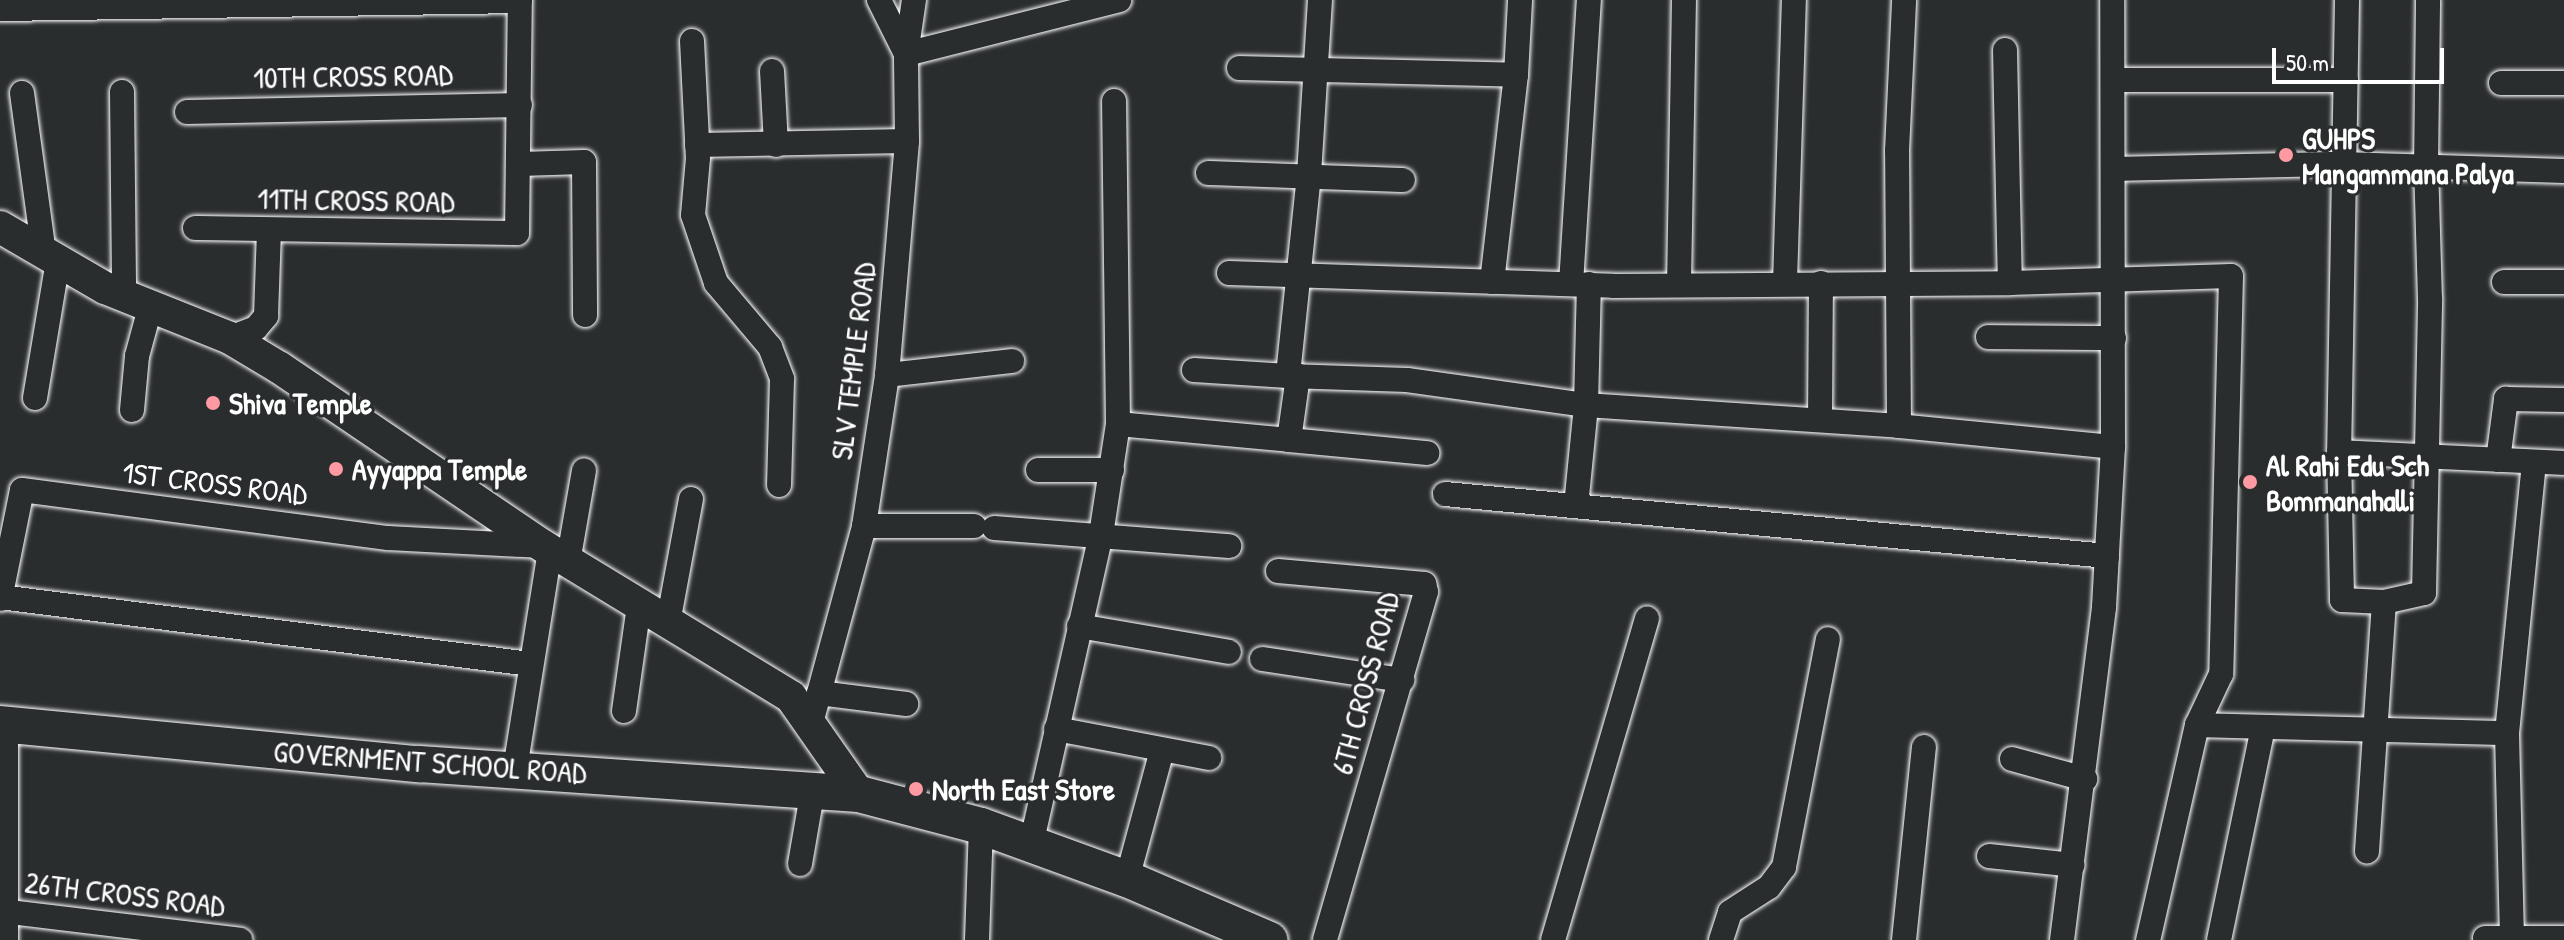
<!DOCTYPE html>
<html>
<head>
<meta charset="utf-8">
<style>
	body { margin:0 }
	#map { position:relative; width:2564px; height:940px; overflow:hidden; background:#2a2d2e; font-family:"Patrick Hand",sans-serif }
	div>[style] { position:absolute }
	.roads { filter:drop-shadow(0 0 2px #fff) drop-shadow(0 0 2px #fff) }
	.minor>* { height:24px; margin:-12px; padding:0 12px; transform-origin:12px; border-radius:12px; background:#2a2d2e }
	.tertiary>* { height:32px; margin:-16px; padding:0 16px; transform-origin:16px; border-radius:16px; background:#2a2d2e }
	.secondary>* { height:36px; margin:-18px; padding:0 18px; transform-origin:18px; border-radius:18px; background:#2a2d2e }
	.dots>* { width:22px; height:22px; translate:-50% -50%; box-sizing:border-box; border:4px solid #2a2d2e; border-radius:50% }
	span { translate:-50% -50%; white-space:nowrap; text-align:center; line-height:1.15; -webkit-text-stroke:6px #2a2d2e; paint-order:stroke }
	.street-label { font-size:30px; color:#fff }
	.poi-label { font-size:30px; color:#fff; font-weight:700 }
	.left { translate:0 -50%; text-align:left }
	.scale { position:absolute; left:2272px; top:48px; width:172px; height:36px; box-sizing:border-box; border:4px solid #fff; border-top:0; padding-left:10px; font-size:24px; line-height:28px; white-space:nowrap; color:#fff; -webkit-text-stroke:6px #2a2d2e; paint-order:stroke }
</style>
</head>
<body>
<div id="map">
	<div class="roads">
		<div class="minor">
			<i style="left:879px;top:0;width:60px;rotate:63.4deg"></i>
			<i style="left:906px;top:54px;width:220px;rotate:-14.2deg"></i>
			<i style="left:1320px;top:0;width:175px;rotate:93.6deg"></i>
			<i style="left:1309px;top:175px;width:202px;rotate:96deg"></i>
			<i style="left:1288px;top:376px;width:119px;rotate:1.9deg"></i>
			<i style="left:1407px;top:380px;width:181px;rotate:8deg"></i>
			<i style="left:1586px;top:405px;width:314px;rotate:3.8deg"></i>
			<i style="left:1899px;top:426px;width:215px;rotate:5.6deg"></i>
			<i style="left:2347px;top:0;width:452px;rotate:91deg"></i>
			<i style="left:2339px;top:452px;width:148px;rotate:88.8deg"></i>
			<i style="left:2342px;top:600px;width:42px;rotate:2.7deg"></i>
			<i style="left:2384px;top:602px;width:250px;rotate:93.9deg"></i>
			<i style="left:0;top:9px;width:520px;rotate:-0.88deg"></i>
			<i style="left:692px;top:41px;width:117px;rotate:87.1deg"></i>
			<i style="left:698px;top:158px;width:57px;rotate:95deg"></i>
			<i style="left:693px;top:215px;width:72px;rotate:71.3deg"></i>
			<i style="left:716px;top:283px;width:84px;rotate:49.8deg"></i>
			<i style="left:770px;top:347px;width:34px;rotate:69deg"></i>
			<i style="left:782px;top:379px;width:106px;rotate:91.6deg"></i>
			<i style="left:2005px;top:50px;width:233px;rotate:88.8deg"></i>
			<i style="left:1239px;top:68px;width:277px;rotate:1.4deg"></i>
			<i style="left:772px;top:71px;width:74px;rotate:86.9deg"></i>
			<i style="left:2114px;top:80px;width:232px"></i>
			<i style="left:2501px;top:83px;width:63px"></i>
			<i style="left:122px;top:92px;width:205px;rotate:89.4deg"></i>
			<i style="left:22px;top:93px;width:162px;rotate:82.2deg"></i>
			<i style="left:187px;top:112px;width:333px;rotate:-1.2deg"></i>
			<i style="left:697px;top:145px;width:210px;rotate:-1.1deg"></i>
			<i style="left:520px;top:164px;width:64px;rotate:-1.8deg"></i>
			<i style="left:584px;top:162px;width:153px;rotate:89.6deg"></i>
			<i style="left:2113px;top:169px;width:229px;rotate:-1.3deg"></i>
			<i style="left:2342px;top:164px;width:222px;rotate:1.8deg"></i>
			<i style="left:1208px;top:173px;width:195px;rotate:2.1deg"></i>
			<i style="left:195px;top:228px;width:322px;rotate:0.9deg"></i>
			<i style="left:517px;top:233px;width:233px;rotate:-89.3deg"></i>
			<i style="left:1229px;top:273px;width:384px;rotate:1.9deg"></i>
			<i style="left:1613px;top:286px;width:397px;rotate:-0.4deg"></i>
			<i style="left:2010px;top:283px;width:221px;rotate:-1.8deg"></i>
			<i style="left:2231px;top:276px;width:398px;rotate:91.4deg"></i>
			<i style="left:2221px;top:674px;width:56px;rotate:115.2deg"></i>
			<i style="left:2197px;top:725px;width:221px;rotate:102.8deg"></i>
			<i style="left:1492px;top:282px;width:208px;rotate:-83.4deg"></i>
			<i style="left:1516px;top:75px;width:75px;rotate:-86.9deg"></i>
			<i style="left:2504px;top:282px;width:60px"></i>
			<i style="left:1785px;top:283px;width:283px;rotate:-88.2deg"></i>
			<i style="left:1571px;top:284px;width:285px;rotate:-86.4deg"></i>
			<i style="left:1679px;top:285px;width:285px;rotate:-89deg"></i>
			<i style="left:1988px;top:337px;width:126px;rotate:0.5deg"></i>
			<i style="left:230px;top:338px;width:28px;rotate:-21deg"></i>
			<i style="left:256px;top:328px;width:16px;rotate:-50deg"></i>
			<i style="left:266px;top:316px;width:84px;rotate:-88deg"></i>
			<i style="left:1194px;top:370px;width:94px;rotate:3.7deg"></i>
			<i style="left:887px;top:375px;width:126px;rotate:-6.4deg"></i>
			<i style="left:35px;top:398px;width:139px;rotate:-80.5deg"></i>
			<i style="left:132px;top:410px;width:54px;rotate:-84.7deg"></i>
			<i style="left:137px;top:356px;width:50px;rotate:-74.8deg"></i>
			<i style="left:1820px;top:420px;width:137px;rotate:-89.6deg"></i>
			<i style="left:1118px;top:424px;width:172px;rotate:5.3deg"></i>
			<i style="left:1289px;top:440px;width:65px;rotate:-82deg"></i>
			<i style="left:1899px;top:426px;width:275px;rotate:-90.4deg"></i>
			<i style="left:1897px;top:151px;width:151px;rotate:-87.3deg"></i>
			<i style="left:1289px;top:440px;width:139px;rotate:5.4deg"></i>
			<i style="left:2339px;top:452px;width:225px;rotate:2.8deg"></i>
			<i style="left:2498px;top:460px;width:62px;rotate:-82.5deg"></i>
			<i style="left:2506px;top:399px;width:58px;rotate:1deg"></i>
			<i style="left:1038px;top:470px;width:74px"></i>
			<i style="left:1445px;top:494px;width:665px;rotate:5.35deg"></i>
			<i style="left:1576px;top:506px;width:101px;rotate:-84.3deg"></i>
			<i style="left:1586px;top:405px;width:121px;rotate:-88.6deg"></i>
			<i style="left:864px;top:526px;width:110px"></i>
			<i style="left:994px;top:528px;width:236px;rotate:4.4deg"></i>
			<i style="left:568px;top:562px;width:93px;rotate:-80.1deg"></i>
			<i style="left:1278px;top:571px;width:147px;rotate:5.1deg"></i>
			<i style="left:1424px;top:584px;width:8px;rotate:76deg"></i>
			<i style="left:1426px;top:592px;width:362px;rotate:106.2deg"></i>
			<i style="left:0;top:597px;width:534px;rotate:7.2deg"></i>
			<i style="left:0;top:599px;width:111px;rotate:-78.6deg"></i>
			<i style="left:22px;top:490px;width:369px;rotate:7.5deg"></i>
			<i style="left:388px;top:538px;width:155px;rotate:3deg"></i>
			<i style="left:2384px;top:602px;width:41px;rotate:-12.7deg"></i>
			<i style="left:2424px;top:593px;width:294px;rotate:-88.8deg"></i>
			<i style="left:2430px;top:299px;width:131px;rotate:-91.7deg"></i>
			<i style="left:2426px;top:168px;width:168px;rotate:-89.3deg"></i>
			<i style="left:668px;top:623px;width:126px;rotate:-79.5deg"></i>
			<i style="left:1079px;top:626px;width:152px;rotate:9.8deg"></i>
			<i style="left:1262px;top:659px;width:142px;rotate:8.5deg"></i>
			<i style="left:819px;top:693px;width:88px;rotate:7.2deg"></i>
			<i style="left:624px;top:711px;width:107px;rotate:-81.9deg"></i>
			<i style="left:811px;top:723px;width:204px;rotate:-74.9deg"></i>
			<i style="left:864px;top:526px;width:153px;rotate:-81.3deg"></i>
			<i style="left:887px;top:375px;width:235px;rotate:-85.1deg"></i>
			<i style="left:907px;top:141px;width:87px;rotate:-90.7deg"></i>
			<i style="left:906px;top:54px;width:55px;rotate:-81.6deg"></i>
			<i style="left:2197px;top:725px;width:310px;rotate:1.5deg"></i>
			<i style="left:1056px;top:729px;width:156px;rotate:10.7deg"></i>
			<i style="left:2012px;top:759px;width:76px;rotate:15.3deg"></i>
			<i style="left:515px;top:769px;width:221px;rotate:-80.9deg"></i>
			<i style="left:1031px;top:845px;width:318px;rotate:-77.3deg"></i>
			<i style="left:1101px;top:535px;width:112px;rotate:-81.3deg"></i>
			<i style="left:1118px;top:424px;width:323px;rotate:-90.7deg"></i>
			<i style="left:1989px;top:856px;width:84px;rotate:6.1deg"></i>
			<i style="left:800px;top:864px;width:76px;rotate:-80.2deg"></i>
			<i style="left:1127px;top:879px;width:134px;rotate:-74.8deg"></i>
			<i style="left:2px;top:911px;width:240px;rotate:6.9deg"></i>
			<i style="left:2485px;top:938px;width:79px"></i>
			<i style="left:2512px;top:938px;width:205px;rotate:-91.4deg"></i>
			<i style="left:2507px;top:733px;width:272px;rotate:-84.3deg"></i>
			<i style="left:977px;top:940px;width:114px;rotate:-88deg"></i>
			<i style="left:1553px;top:940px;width:335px;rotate:-73.7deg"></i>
			<i style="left:1721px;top:940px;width:29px;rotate:-72deg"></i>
			<i style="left:1730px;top:912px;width:46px;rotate:-32.7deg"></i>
			<i style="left:1769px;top:887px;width:25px;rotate:-53deg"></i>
			<i style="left:1784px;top:867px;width:232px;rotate:-79.1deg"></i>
			<i style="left:1904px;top:940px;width:194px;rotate:-84.1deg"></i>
			<i style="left:2062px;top:940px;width:336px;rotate:-82.8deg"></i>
			<i style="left:2104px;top:607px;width:160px;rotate:-86.8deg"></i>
			<i style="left:2113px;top:447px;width:447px;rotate:-90.1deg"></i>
			<i style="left:2219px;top:940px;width:217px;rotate:-78.3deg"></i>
		</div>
		<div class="tertiary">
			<i style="left:0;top:227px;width:121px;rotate:30.2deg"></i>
			<i style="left:105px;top:288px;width:135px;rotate:21.8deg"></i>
			<i style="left:230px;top:338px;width:58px;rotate:31deg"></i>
			<i style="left:280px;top:368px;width:318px;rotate:34.1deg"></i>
			<i style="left:543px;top:546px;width:290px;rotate:31.3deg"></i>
			<i style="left:791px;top:697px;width:118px;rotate:55deg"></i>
			<i style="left:2px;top:940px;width:216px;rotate:-90deg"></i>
		</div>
		<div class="secondary">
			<i style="left:0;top:724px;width:421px;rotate:5.5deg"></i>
			<i style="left:419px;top:764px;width:441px;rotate:3.9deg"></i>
			<i style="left:859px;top:794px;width:126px;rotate:14.7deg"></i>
			<i style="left:981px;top:826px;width:155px;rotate:20deg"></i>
			<i style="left:1127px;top:879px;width:155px;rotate:23.2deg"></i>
		</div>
	</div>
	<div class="dots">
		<i style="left:2286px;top:155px;background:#ff9aa2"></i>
		<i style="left:213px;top:403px;background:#ff9aa2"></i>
		<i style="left:336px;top:469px;background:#ff9aa2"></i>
		<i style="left:2250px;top:482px;background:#ff9aa2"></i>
		<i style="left:916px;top:789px;background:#ff9aa2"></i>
	</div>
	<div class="street-label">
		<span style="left:353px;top:76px;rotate:-1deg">10TH CROSS ROAD</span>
		<span style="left:356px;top:200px;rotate:1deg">11TH CROSS ROAD</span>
		<span style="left:853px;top:361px;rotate:-83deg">SLV TEMPLE ROAD</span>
		<span style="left:215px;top:483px;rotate:7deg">1ST CROSS ROAD</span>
		<span style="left:1365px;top:683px;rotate:-75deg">6TH CROSS ROAD</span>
		<span style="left:430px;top:762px;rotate:4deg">GOVERNMENT SCHOOL ROAD</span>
		<span style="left:125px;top:894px;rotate:7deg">26TH CROSS ROAD</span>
	</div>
	<div class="poi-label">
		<span class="left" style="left:2302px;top:155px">GUHPS<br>Mangammana Palya</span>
		<span class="left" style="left:229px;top:403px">Shiva Temple</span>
		<span class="left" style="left:2266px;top:482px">Al Rahi Edu Sch<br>Bommanahalli</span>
		<span class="left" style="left:352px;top:469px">Ayyappa Temple</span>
		<span class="left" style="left:932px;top:789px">North East Store</span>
	</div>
	<div class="scale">50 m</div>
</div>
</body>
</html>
